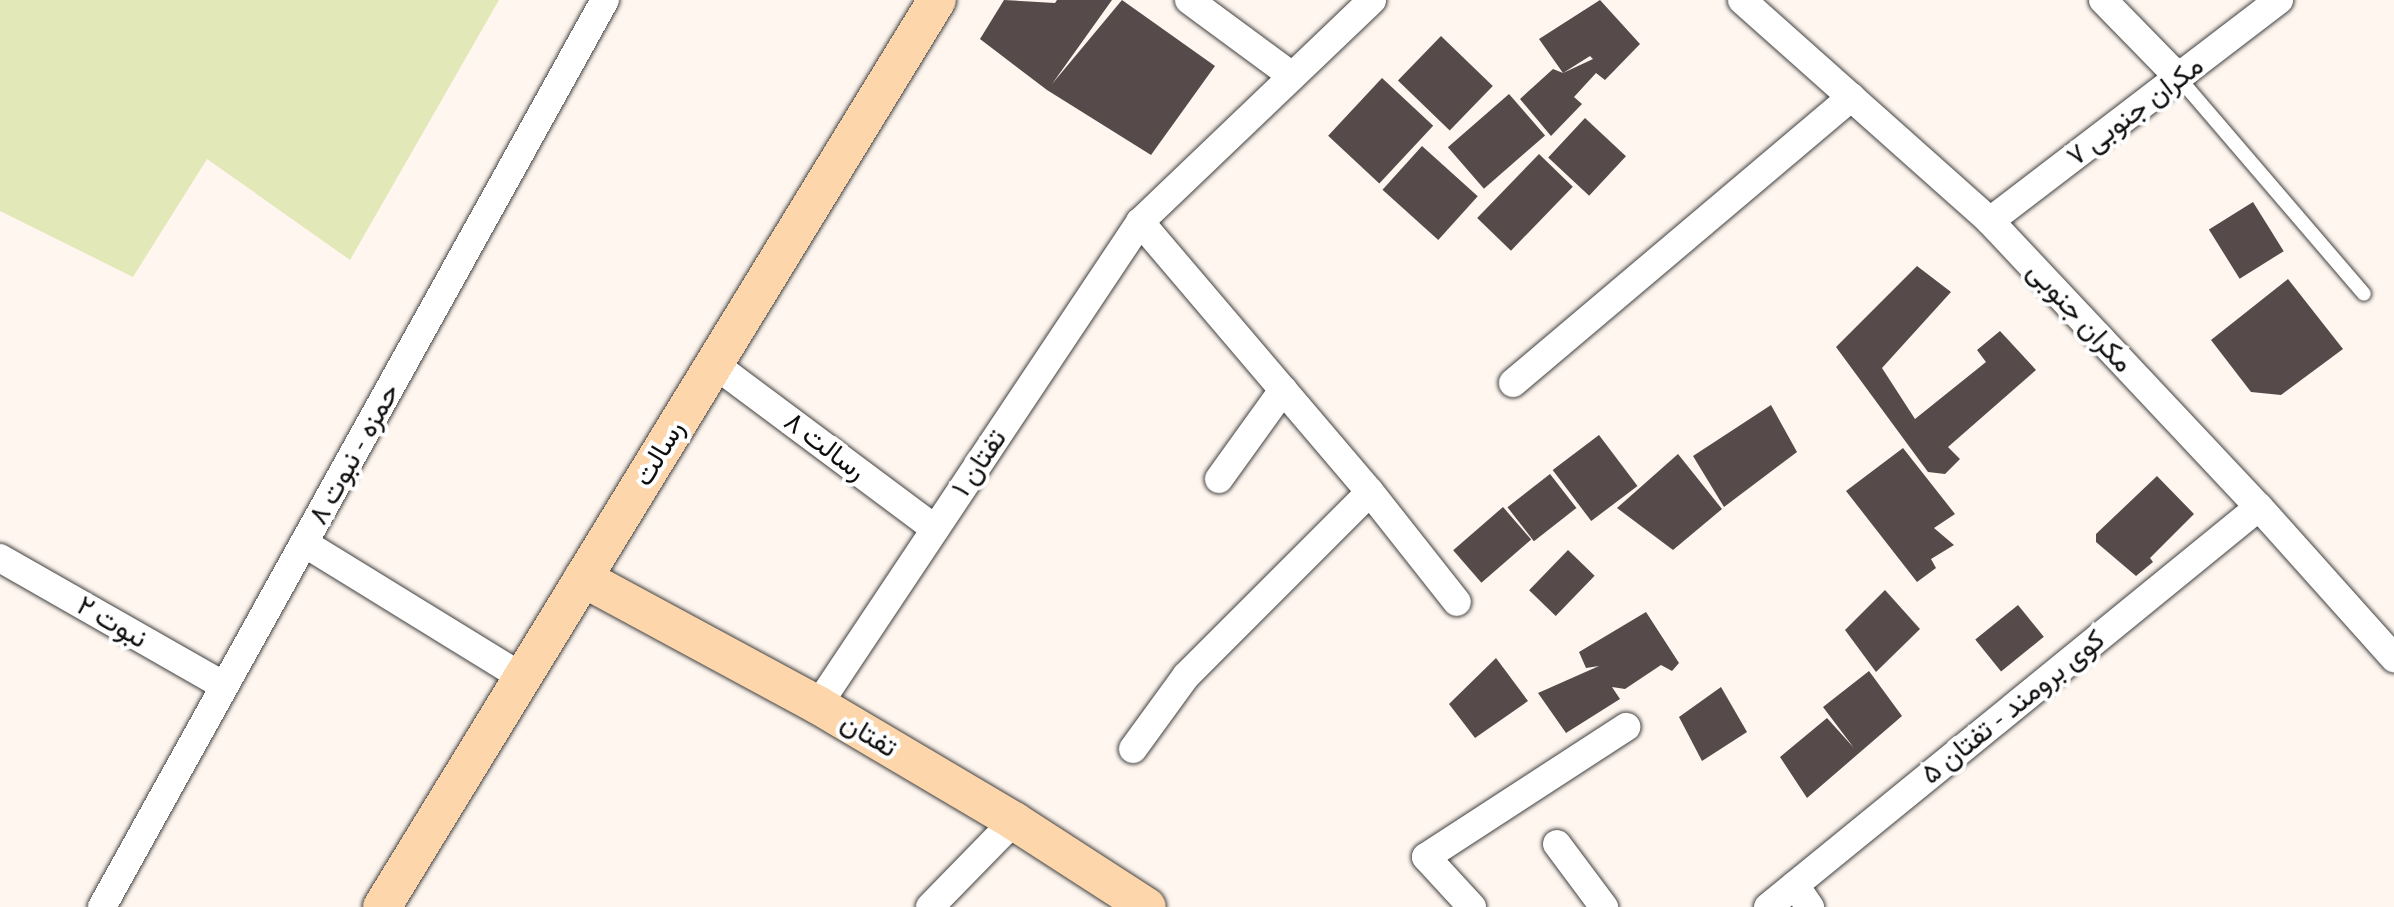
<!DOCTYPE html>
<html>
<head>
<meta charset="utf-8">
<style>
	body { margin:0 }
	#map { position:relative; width:2394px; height:907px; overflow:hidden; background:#fff6ef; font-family:"Zilla Slab",Vazirmatn,serif }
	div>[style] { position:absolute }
	.green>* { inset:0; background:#e3e8b9 }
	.building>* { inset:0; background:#564b4a; transform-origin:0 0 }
	.roads { filter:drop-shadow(0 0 2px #414141) drop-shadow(0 0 2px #414141) }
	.lane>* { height:14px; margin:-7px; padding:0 7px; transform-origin:7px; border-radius:7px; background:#fff }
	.street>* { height:28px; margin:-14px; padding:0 14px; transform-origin:14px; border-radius:14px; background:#fff }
	.secondary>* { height:38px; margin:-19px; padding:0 19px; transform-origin:19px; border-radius:19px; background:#fdd6ac }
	span { translate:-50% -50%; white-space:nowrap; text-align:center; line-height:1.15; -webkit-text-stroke:8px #fff; paint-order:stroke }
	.street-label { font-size:28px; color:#0e0e0e }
</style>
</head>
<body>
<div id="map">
	<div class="green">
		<i style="clip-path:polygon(0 0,499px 0,350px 260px,207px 159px,133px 277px,0 211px)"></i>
	</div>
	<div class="building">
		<i style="clip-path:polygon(1004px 0,1055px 3px,1057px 0,1112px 0,1052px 84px,1122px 0,1215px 66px,1151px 155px,1047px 90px,980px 39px)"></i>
		<i style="clip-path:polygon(evenodd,1600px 0,1640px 44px,1605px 80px,1596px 73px,1574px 97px,1582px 104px,1551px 136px,1520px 99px,1553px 69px,1563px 73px,1539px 39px,1600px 0,1590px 56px,1593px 59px,1563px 73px,1590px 56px)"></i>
		<i style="left:1441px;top:36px;width:72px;height:62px;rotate:44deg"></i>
		<i style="left:1382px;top:78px;width:70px;height:79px;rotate:43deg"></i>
		<i style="left:1509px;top:94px;width:55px;height:81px;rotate:49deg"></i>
		<i style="left:1585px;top:118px;width:56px;height:54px;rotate:43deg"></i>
		<i style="left:1422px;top:146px;width:75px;height:59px;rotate:42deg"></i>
		<i style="left:1539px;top:154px;width:47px;height:89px;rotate:44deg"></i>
		<i style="left:2253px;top:202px;width:58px;height:52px;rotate:58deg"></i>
		<i style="clip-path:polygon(1917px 266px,1951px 292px,1882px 368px,1915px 419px,1986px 362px,1977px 350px,2000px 331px,2036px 370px,1948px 447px,1960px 459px,1945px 474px,1928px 472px,1836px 347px)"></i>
		<i style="clip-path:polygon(2288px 279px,2343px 349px,2281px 395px,2251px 392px,2211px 340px)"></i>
		<i style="clip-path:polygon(1771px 405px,1797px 452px,1724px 507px,1693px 456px)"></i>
		<i style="left:1599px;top:435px;width:64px;height:58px;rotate:53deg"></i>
		<i style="clip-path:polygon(1903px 448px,1955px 514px,1934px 528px,1954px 545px,1931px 559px,1936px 568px,1917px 582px,1846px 491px)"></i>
		<i style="clip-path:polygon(1678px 454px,1722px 509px,1673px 550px,1617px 508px)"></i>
		<i style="left:1550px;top:474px;width:43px;height:54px;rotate:52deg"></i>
		<i style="clip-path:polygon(2157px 476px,2194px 514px,2150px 558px,2153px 562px,2136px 576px,2096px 542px,2096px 534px)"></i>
		<i style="left:1503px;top:507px;width:43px;height:66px;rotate:49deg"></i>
		<i style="left:1568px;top:550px;width:37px;height:56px;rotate:44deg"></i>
		<i style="clip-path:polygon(1885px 590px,1920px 629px,1876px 672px,1845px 630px)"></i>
		<i style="left:2018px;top:605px;width:41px;height:55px;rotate:51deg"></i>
		<i style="clip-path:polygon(1646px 612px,1679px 663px,1672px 671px,1661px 665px,1625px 689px,1612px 687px,1620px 699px,1566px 733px,1538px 693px,1599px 666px,1586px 668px,1579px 652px)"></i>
		<i style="clip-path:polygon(1496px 658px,1528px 701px,1475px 738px,1449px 704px)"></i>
		<i style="clip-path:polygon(1869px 671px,1902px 716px,1807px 798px,1780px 757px,1827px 718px,1854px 748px,1823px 707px)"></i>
		<i style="clip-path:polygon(1721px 687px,1747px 732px,1702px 761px,1679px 717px)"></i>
	</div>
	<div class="roads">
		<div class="lane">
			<i style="left:2179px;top:78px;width:284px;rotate:49.4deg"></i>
		</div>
		<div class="street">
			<i style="left:1189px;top:0;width:128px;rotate:36.4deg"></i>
			<i style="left:1742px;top:0;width:332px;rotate:41.7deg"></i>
			<i style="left:1990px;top:221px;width:393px;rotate:46.8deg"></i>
			<i style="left:2259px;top:507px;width:203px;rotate:48.2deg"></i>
			<i style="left:2103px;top:0;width:109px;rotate:45.7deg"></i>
			<i style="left:1990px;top:221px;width:364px;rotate:-37.4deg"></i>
			<i style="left:714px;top:364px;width:276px;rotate:36.7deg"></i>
			<i style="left:1513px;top:383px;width:443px;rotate:-40.2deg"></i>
			<i style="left:1219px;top:479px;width:110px;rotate:-54.3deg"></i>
			<i style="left:1370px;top:492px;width:140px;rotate:51.7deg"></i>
			<i style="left:304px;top:543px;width:256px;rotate:31.6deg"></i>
			<i style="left:0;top:558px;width:258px;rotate:29.7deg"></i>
			<i style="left:818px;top:705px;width:580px;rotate:-56.31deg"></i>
			<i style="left:1133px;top:749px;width:90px;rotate:-54deg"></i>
			<i style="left:1186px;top:676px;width:260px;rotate:-45deg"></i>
			<i style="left:1370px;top:492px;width:355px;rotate:-130.4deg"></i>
			<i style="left:1140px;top:222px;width:321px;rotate:-43.7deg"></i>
			<i style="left:1557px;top:844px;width:79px;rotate:53.3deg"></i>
			<i style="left:1795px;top:885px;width:27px;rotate:56deg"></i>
			<i style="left:102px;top:907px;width:1037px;rotate:-60.99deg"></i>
			<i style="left:930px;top:907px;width:120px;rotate:-45.7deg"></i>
			<i style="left:1472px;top:907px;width:68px;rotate:-132.6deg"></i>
			<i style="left:1426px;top:857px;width:239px;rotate:-33deg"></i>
			<i style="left:1768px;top:907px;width:633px;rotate:-39.17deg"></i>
		</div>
		<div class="secondary">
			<i style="left:583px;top:578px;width:267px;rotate:28.4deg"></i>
			<i style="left:818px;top:705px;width:228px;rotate:30.6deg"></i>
			<i style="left:1014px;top:821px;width:158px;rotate:32.9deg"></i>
			<i style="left:382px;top:907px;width:1063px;rotate:-58.54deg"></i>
		</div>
	</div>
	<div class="street-label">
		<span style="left:2135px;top:111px;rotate:-37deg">مکران جنوبی ۷</span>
		<span style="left:2080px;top:317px;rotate:47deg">مکران جنوبی</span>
		<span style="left:825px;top:446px;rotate:37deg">رسالت ۸</span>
		<span style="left:659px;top:453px;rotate:-59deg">رسالت</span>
		<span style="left:354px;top:454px;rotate:-61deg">حمزه - نبوت ۸</span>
		<span style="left:979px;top:463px;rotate:-56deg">تفتان ۱</span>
		<span style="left:112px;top:622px;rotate:30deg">نبوت ۲</span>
		<span style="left:2013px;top:707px;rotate:-39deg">کوی برومند - تفتان ۵</span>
		<span style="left:869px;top:735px;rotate:31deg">تفتان</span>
	</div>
</div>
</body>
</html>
